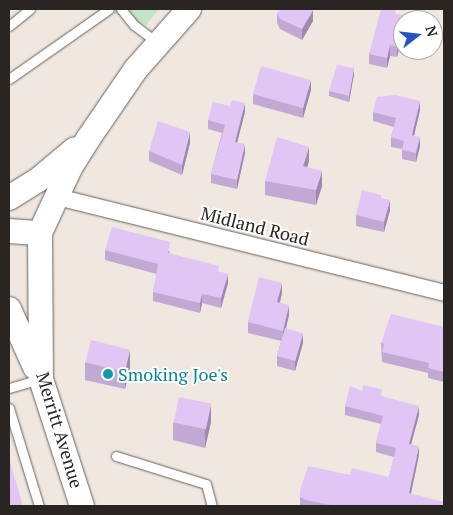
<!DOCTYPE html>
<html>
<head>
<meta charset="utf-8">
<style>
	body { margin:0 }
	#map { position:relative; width:453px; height:515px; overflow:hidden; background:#efe7e0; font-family:"PT Serif",serif }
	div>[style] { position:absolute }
	.green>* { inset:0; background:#c2e4c7 }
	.roads { filter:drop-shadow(0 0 1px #68615b) drop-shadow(0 0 1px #68615b) }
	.lane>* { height:9px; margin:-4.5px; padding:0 4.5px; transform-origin:4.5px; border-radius:4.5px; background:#fff }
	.street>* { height:16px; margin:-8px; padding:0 8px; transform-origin:8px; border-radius:8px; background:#fff }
	.secondary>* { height:24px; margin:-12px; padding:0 12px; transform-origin:12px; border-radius:12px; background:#fff }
	.wall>* { inset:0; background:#c2a9d3 }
	.shaded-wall>* { inset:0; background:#9e8aac }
	.building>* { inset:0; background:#e1c5f5; transform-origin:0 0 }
	.dots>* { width:14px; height:14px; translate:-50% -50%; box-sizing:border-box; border:2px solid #fff; border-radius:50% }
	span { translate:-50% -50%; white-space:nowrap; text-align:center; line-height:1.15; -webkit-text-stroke:4px #fff; paint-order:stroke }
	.street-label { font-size:18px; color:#282522 }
	.culture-label { font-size:18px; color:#0d838f }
	.left { translate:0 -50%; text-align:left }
	.frame { position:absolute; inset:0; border:10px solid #282522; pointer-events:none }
	.north { position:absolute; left:393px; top:10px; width:50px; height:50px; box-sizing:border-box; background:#fff; border:1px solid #a9a8a7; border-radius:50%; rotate:74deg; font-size:14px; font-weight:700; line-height:20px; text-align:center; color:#282522 }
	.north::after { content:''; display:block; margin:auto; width:18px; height:22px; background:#2854c3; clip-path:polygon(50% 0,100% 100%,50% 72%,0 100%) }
</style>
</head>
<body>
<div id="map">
	<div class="green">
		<i style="clip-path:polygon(102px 9px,159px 9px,146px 25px)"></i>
	</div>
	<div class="roads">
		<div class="lane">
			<i style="left:121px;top:9px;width:21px;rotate:51deg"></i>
			<i style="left:134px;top:25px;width:30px;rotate:37deg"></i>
			<i style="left:9px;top:26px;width:27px;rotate:-39deg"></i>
			<i style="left:9px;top:79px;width:122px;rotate:-35deg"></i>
			<i style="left:9px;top:388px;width:32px;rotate:-16deg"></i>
			<i style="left:9px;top:408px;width:102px;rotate:73deg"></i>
			<i style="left:116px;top:456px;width:94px;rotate:17.3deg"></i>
			<i style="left:206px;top:484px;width:23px;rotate:75deg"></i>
		</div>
		<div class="street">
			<i style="left:57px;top:197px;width:399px;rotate:13.9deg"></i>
		</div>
		<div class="secondary">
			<i style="left:9px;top:198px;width:34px;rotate:-32deg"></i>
			<i style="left:38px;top:180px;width:48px;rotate:-40deg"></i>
			<i style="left:9px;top:231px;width:31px;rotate:4deg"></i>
			<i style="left:9px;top:309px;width:64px;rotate:65.9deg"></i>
			<i style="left:82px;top:506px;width:133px;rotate:-107.9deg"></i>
			<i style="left:41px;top:379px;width:146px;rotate:-90.4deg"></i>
			<i style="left:40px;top:233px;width:72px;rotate:-65.2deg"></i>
			<i style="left:70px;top:168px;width:34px;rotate:-58deg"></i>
			<i style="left:88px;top:139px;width:85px;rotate:-55.6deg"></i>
			<i style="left:136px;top:69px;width:80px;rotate:-48.5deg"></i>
		</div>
	</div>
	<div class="wall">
		<i style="clip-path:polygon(277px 13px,313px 21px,302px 40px,280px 29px,277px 23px)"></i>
		<i style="clip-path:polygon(397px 14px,405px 20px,397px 57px,390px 56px,387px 68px,369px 64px,369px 54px)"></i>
		<i style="clip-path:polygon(354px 74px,349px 102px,329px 96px,329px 91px)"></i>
		<i style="clip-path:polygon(311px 90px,303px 118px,253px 104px,253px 94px)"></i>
		<i style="clip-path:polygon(420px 110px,414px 136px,420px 146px,416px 162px,402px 159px,402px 149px,391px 147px,391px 137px,394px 127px,373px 121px,373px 112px)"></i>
		<i style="clip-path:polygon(245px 112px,237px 142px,245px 153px,237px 189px,211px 183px,211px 174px,222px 133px,208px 129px,208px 120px)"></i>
		<i style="clip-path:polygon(190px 143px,182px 175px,149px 161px,149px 151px)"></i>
		<i style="clip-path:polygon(309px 161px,307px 167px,322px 186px,316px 205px,265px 195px,265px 181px)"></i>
		<i style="clip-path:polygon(381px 198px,390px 210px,384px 232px,356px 226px,356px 215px)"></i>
		<i style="clip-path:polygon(105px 250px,170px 251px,169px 254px,219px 272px,228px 283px,221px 308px,202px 303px,200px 313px,153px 301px,153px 292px,157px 274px,105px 260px)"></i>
		<i style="clip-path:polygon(282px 293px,280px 303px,289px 315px,286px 328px,303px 343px,295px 371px,277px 366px,277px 356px,281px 341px,248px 333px,248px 322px)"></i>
		<i style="clip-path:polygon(444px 327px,444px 382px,428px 378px,428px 373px,382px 362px,381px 343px)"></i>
		<i style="clip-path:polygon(85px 362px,130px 368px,125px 389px,85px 380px)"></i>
		<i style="clip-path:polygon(362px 391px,382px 396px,419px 415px,411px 444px,419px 455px,411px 494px,444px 506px,300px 506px,300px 491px,350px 475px,389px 477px,394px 457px,376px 452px,376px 443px,381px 424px,345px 415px,345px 406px)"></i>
		<i style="clip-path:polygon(173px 422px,211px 422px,205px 448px,173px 440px)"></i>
	</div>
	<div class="shaded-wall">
		<i style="clip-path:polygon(313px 10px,313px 21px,302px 40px,302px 29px)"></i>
		<i style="clip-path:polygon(403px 23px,403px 33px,397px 57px,397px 47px)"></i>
		<i style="clip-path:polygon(390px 45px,390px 56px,387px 68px,387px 58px)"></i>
		<i style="clip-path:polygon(354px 68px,354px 74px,349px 102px,349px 96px)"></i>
		<i style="clip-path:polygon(311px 80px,311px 90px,303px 118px,303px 108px)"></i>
		<i style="clip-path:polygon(420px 101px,420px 110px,412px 144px,412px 135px)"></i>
		<i style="clip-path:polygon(245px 103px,245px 112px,235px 151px,235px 142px)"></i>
		<i style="clip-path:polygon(190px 132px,190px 143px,182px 175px,182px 165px)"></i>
		<i style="clip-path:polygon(420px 137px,420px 146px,416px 162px,416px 153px)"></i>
		<i style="clip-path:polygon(245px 144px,245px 153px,237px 189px,237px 180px)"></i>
		<i style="clip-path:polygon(309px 147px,309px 161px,303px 181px,303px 166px)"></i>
		<i style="clip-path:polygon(322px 171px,322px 186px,316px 205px,316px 190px)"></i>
		<i style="clip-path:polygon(390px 200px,390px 210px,384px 232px,384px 222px)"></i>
		<i style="clip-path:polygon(228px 274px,228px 283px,221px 308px,221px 298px)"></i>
		<i style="clip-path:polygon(282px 283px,282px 293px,277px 312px,277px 302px)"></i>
		<i style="clip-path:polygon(202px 294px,202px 303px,200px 313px,200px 303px)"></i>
		<i style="clip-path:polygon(289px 305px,289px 315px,283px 341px,283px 331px)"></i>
		<i style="clip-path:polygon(303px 333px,303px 343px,295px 371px,295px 361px)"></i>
		<i style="clip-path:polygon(130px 350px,130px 368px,125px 389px,125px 371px)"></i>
		<i style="clip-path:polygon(211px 404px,211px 422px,205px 448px,205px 430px)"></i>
		<i style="clip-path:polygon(419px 406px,419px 415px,409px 452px,409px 444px)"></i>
		<i style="clip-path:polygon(419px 446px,419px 455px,409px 502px,409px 493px)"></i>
	</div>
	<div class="building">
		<i style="clip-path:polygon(280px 9px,311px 9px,313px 10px,302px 29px,280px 19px,277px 13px)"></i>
		<i style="clip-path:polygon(381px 9px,396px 9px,395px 13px,405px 16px,404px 20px,403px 20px,403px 23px,397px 47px,390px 45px,387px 58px,369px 54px)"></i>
		<i style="clip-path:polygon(337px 65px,354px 68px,349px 96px,329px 91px)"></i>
		<i style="left:261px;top:66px;width:52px;height:29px;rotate:16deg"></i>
		<i style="clip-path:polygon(395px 95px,420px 101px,412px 135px,420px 137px,416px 153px,402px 150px,404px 141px,391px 137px,396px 118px,373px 112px,377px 97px)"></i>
		<i style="clip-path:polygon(232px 100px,245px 103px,235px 142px,245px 144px,237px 180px,211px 174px,225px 125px,208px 120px,213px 102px,230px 106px)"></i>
		<i style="clip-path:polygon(158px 121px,190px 132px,182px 165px,149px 151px)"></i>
		<i style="clip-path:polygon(277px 137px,309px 147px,303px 166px,322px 171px,316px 190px,265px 181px)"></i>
		<i style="clip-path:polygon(362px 190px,381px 195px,381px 198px,390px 200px,384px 222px,356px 215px)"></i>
		<i style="clip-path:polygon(112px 227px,170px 242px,168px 253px,219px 266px,218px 271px,228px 274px,221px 298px,202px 294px,200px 303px,153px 292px,158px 264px,105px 250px)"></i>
		<i style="clip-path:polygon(259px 277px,282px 283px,277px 302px,289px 305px,283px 331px,248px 322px)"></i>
		<i style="clip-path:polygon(391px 314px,444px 327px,444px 372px,428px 368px,429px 363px,382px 352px,384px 344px,381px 343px)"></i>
		<i style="left:285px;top:328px;width:19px;height:29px;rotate:16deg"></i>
		<i style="left:91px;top:340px;width:40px;height:23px;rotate:14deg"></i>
		<i style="clip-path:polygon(363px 385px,382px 389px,381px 396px,419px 406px,409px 444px,419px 446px,409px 493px,444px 502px,444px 506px,335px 506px,306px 500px,300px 497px,300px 491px,308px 466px,350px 475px,352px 468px,389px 477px,396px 448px,376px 443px,383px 416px,345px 406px,350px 386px,362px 391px)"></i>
		<i style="left:179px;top:397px;width:33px;height:26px;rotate:12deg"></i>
		<i style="clip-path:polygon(9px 458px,23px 506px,9px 506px)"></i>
	</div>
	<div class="dots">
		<i style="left:108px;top:374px;background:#0f9aa8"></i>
	</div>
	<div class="street-label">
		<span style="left:255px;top:226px;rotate:14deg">Midland Road</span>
		<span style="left:60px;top:430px;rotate:73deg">Merritt Avenue</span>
	</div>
	<div class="culture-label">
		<span class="left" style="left:118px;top:374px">Smoking Joe's</span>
	</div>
	<div class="frame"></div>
	<div class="north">N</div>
</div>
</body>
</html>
